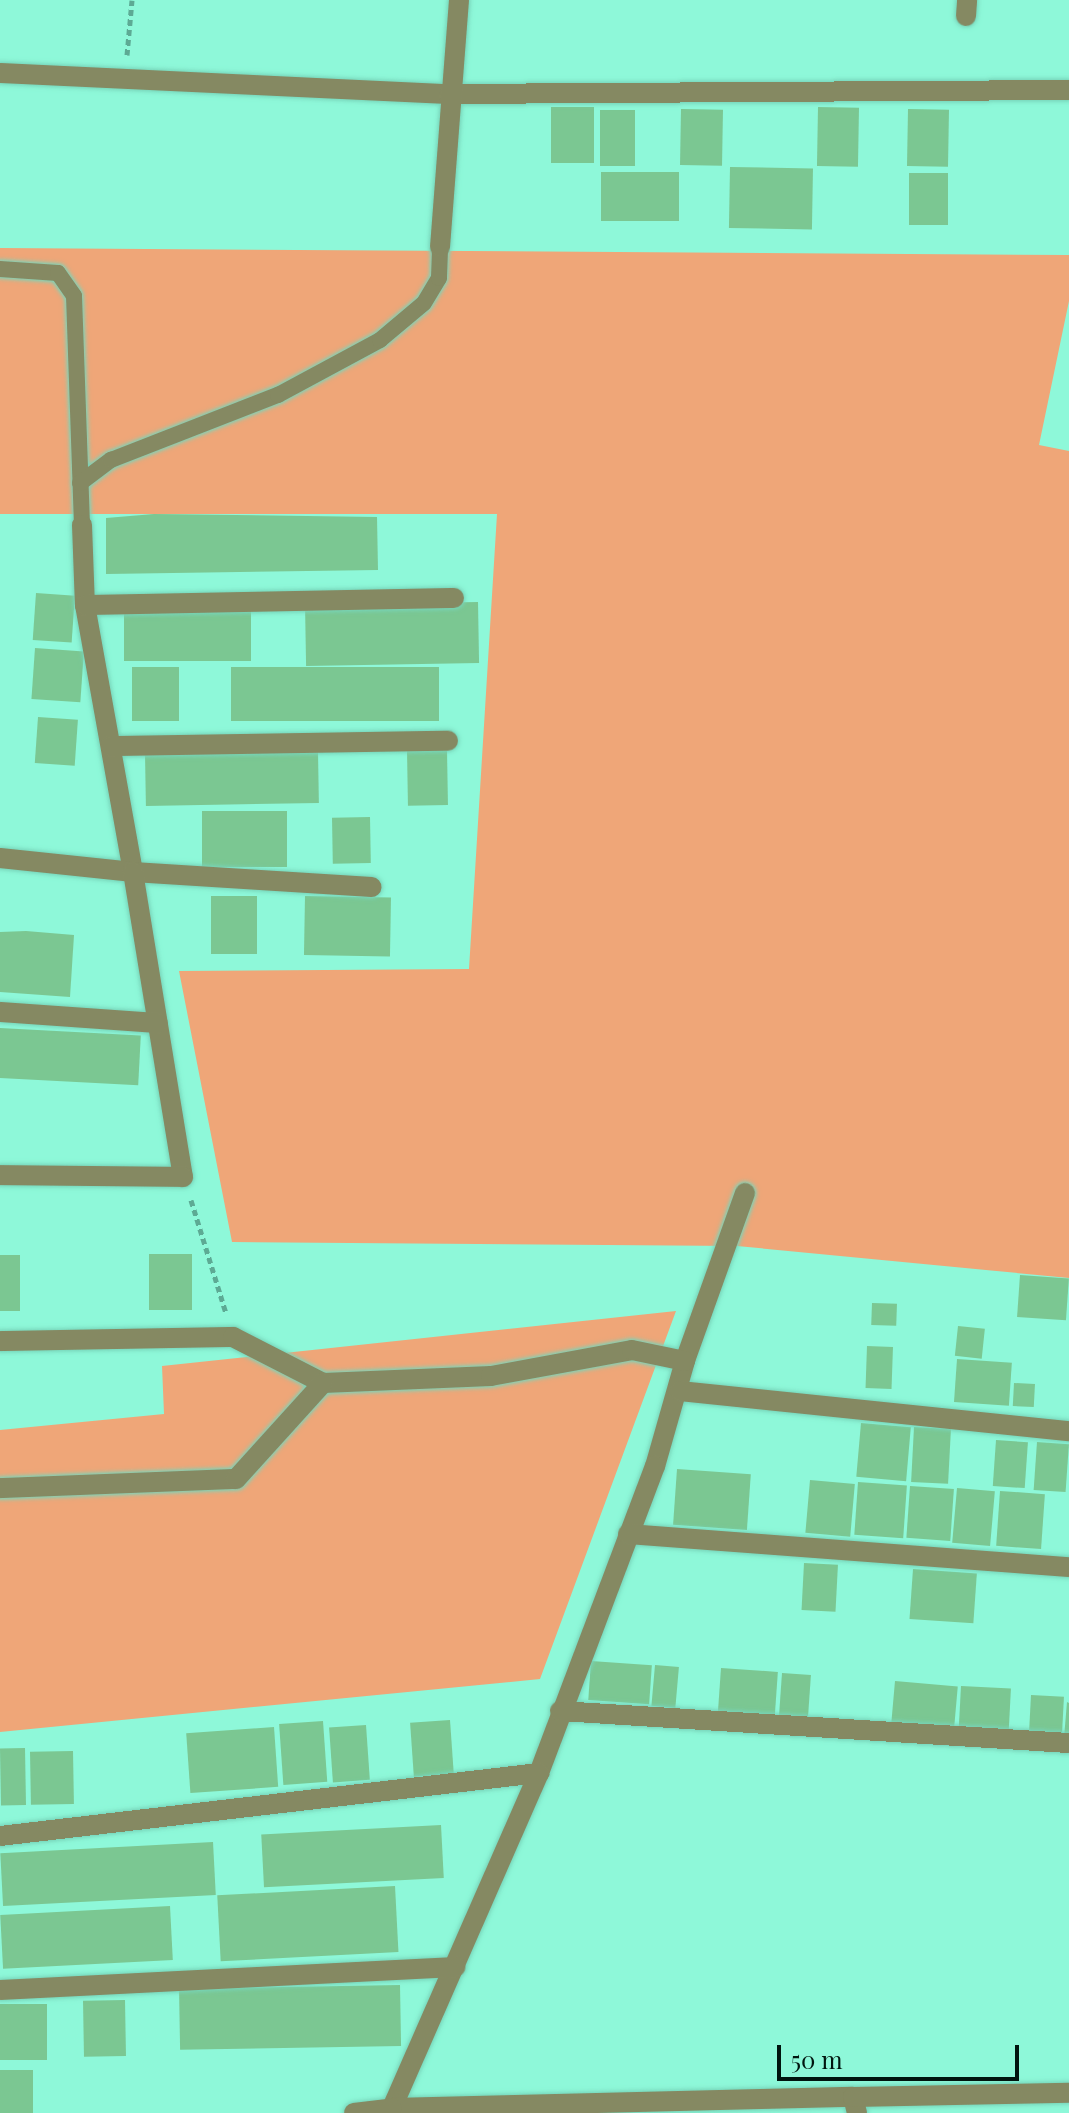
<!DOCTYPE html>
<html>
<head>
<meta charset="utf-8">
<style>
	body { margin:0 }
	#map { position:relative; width:1069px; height:2113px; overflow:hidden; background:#8ef8d9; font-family:"Playfair Display",serif }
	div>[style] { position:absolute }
	.green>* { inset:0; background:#efa678 }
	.building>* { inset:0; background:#7bc792; transform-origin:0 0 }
	.path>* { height:5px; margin-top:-2.5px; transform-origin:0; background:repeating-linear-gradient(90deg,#5daa94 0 6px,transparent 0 10px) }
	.roads { filter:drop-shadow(0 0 2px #77d4b9) drop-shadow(0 0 2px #77d4b9) }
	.lane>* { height:16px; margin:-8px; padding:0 8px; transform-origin:8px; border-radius:8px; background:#858962 }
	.street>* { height:20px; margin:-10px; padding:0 10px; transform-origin:10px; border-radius:10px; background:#858962 }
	span { translate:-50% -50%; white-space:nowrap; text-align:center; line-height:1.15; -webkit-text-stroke:6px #8ef8d9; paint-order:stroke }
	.scale { position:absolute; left:777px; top:2045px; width:242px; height:36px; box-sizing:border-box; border:4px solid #00150f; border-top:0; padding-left:10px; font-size:24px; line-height:28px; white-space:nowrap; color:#00150f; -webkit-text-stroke:6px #8ef8d9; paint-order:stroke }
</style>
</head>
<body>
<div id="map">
	<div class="green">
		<i style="clip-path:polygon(0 248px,1069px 255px,1069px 301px,1039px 445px,1069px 451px,1069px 1278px,737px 1246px,232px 1242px,179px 971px,469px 969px,497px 514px,0 514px)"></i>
		<i style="clip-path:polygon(676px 1311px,540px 1679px,0 1732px,0 1430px,164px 1414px,162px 1366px)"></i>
	</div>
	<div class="building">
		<i style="left:551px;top:107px;width:43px;height:56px"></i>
		<i style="left:818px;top:107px;width:41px;height:59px;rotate:1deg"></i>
		<i style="left:681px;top:109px;width:42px;height:56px;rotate:1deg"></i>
		<i style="left:908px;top:109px;width:41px;height:57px;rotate:1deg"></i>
		<i style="left:600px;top:110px;width:35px;height:56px"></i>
		<i style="left:730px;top:167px;width:83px;height:61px;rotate:1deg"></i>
		<i style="left:679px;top:172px;width:49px;height:78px;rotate:90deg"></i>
		<i style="left:909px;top:173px;width:39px;height:52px"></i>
		<i style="clip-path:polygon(154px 514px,377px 517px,378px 570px,106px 574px,106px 518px)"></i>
		<i style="left:36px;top:593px;width:39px;height:47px;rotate:4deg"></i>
		<i style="left:478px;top:602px;width:61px;height:173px;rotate:89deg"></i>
		<i style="left:251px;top:606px;width:55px;height:127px;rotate:90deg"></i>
		<i style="left:35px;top:648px;width:49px;height:51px;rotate:4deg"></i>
		<i style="left:132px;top:667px;width:47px;height:54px"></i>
		<i style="left:231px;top:667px;width:208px;height:54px"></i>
		<i style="left:38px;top:717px;width:40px;height:46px;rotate:4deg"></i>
		<i style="left:447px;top:750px;width:55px;height:40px;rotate:89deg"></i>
		<i style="left:318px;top:752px;width:51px;height:173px;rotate:89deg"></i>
		<i style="left:287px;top:811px;width:56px;height:85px;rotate:90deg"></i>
		<i style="left:370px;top:817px;width:46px;height:38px;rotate:89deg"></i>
		<i style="left:257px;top:896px;width:58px;height:46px;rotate:90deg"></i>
		<i style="left:305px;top:896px;width:86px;height:59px;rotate:1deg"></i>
		<i style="clip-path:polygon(26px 931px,74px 935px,70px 997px,0 992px,0 932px)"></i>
		<i style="left:0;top:1028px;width:141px;height:50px;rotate:3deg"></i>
		<i style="left:149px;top:1254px;width:43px;height:56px"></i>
		<i style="left:0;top:1255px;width:20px;height:56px"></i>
		<i style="left:1020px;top:1275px;width:49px;height:42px;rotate:4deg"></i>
		<i style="left:872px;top:1303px;width:25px;height:22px;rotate:2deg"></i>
		<i style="left:958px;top:1326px;width:27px;height:30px;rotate:6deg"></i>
		<i style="left:867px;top:1346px;width:26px;height:42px;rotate:2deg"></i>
		<i style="left:957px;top:1359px;width:55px;height:43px;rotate:4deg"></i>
		<i style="left:1014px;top:1383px;width:21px;height:23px;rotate:3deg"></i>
		<i style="left:861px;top:1423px;width:50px;height:54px;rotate:5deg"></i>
		<i style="left:914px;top:1427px;width:37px;height:55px;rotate:3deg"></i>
		<i style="left:996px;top:1440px;width:32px;height:46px;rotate:4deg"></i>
		<i style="left:1037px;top:1442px;width:32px;height:48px;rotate:4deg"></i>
		<i style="left:677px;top:1469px;width:74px;height:56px;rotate:4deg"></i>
		<i style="left:810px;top:1480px;width:45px;height:53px;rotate:5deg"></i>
		<i style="left:858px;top:1482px;width:49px;height:53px;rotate:4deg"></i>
		<i style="left:910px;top:1486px;width:44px;height:52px;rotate:4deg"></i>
		<i style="left:957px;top:1488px;width:38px;height:55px;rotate:5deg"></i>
		<i style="left:1000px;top:1491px;width:45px;height:55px;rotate:4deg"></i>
		<i style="left:804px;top:1563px;width:34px;height:47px;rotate:3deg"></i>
		<i style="left:913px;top:1569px;width:64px;height:50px;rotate:4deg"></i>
		<i style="left:591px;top:1661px;width:61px;height:39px;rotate:4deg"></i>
		<i style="left:655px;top:1665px;width:24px;height:41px;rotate:5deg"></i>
		<i style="left:721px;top:1668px;width:57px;height:44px;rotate:4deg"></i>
		<i style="left:782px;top:1673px;width:29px;height:43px;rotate:4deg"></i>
		<i style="left:895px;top:1681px;width:63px;height:42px;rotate:5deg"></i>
		<i style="left:961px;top:1686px;width:50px;height:43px;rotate:3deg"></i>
		<i style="left:1031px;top:1695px;width:33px;height:41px;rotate:3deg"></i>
		<i style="clip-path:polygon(1067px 1702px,1069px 1703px,1069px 1738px,1064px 1738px)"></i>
		<i style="left:450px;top:1720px;width:54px;height:40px;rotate:86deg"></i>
		<i style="left:323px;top:1721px;width:61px;height:44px;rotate:86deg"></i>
		<i style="left:366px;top:1725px;width:55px;height:37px;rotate:86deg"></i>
		<i style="left:274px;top:1727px;width:60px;height:88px;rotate:86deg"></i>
		<i style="left:25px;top:1748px;width:57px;height:25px;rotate:89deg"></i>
		<i style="left:73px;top:1751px;width:53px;height:43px;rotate:89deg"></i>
		<i style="left:441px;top:1825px;width:53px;height:180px;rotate:87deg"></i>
		<i style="left:213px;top:1842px;width:53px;height:213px;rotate:87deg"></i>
		<i style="left:395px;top:1886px;width:66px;height:178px;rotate:87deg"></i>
		<i style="left:170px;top:1906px;width:54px;height:170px;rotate:87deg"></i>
		<i style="left:400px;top:1985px;width:61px;height:221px;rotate:89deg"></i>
		<i style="left:125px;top:2000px;width:56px;height:42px;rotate:89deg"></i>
		<i style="left:47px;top:2004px;width:56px;height:47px;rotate:90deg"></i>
		<i style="left:0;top:2070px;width:33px;height:43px"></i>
	</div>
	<div class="path">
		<i style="left:127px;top:55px;width:55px;rotate:-84.8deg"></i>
		<i style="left:191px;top:1200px;width:118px;rotate:72.8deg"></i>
	</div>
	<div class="roads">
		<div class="lane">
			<i style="left:0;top:269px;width:58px;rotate:3.9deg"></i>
			<i style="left:58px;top:273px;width:28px;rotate:55deg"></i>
			<i style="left:74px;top:296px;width:229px;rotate:88deg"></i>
			<i style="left:80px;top:483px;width:39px;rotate:-37deg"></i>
			<i style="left:111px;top:460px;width:179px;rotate:-21.3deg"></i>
			<i style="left:278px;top:395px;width:116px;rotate:-28.3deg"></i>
			<i style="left:380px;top:340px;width:57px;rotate:-40.1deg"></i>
			<i style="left:424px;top:303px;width:29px;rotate:-59deg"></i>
			<i style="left:439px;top:278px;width:31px;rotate:-88deg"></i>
		</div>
		<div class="street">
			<i style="left:966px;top:16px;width:16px;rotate:-86deg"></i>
			<i style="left:0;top:73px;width:449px;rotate:2.7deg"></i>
			<i style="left:449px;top:94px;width:620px;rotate:-0.37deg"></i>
			<i style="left:440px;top:247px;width:248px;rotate:-85.6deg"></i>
			<i style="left:82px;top:525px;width:80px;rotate:87.9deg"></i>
			<i style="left:85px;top:605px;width:271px;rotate:79.8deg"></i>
			<i style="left:133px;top:872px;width:239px;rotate:3.6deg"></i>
			<i style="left:85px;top:605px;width:369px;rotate:-1.1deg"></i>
			<i style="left:111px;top:746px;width:337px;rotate:-0.9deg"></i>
			<i style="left:0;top:858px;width:134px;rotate:6deg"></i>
			<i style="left:133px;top:872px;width:309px;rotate:80.7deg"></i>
			<i style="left:183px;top:1177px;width:183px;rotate:-179.4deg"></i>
			<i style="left:0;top:1012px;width:158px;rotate:4deg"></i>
			<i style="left:745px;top:1193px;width:178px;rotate:109.7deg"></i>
			<i style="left:685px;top:1361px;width:109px;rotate:105.9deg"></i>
			<i style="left:655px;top:1466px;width:328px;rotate:110.7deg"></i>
			<i style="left:539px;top:1773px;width:366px;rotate:113.7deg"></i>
			<i style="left:392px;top:2108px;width:461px;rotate:-1.4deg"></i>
			<i style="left:853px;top:2097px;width:16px;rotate:76deg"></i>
			<i style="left:0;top:1341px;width:233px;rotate:-1deg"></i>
			<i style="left:233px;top:1337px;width:101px;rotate:27.1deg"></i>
			<i style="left:323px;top:1383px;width:168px;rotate:-2.4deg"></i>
			<i style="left:491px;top:1376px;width:143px;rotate:-10.4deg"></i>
			<i style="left:632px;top:1350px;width:54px;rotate:11.7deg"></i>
			<i style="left:680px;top:1391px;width:391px;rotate:5.9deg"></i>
			<i style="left:0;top:1488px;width:236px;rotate:-2.2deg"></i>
			<i style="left:236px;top:1479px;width:130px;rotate:-47.8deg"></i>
			<i style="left:628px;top:1534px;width:442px;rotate:4.3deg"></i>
			<i style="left:560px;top:1711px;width:510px;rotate:3.6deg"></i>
			<i style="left:0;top:1836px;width:543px;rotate:-6.67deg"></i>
			<i style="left:0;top:1990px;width:456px;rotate:-2.9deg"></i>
			<i style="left:853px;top:2097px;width:216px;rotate:-1.1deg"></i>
			<i style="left:354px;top:2113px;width:38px;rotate:-7deg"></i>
		</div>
	</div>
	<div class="scale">50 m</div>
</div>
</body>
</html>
